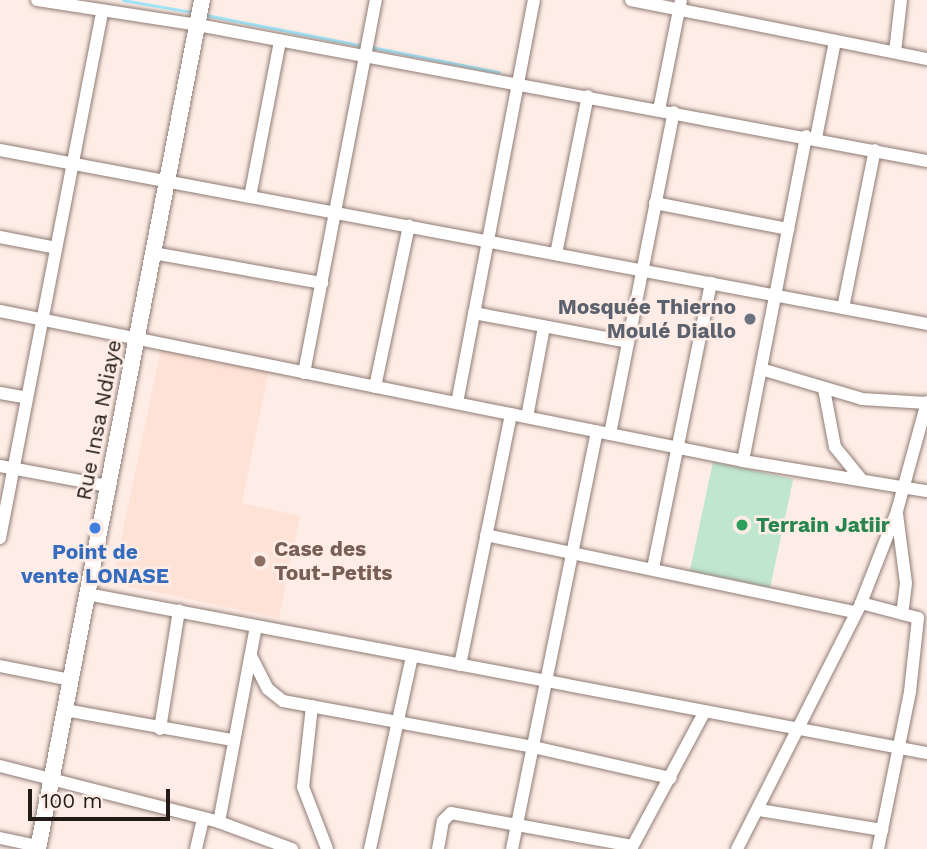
<!DOCTYPE html>
<html>
<head>
<meta charset="utf-8">
<style>
	body { margin:0 }
	#map { position:relative; width:927px; height:849px; overflow:hidden; background:#feede6; font-family:"Work Sans",sans-serif }
	div>[style] { position:absolute }
	.built>* { inset:0; background:#ffe2d6 }
	.green>* { inset:0; background:#bfe6cf; transform-origin:0 0 }
	.stream>* { height:2.5px; margin:-1.25px; padding:0 1.25px; transform-origin:1.25px; border-radius:1.25px; background:#a0e6fa }
	.roads { filter:drop-shadow(0 0 2px #8f7c75) drop-shadow(0 0 2px #8f7c75) }
	.minor>* { height:12px; margin:-6px; padding:0 6px; transform-origin:6px; border-radius:6px; background:#fff }
	.major>* { height:16px; margin:-8px; padding:0 8px; transform-origin:8px; border-radius:8px; background:#fff }
	.dots>* { width:19px; height:19px; translate:-50% -50%; box-sizing:border-box; border:4px solid #feede6; border-radius:50% }
	span { translate:-50% -50%; white-space:nowrap; text-align:center; line-height:1.15; -webkit-text-stroke:5px #feede6; paint-order:stroke }
	.worship-label { font-size:21px; color:#5b616d; font-weight:700 }
	.right { translate:-100% -50%; text-align:right }
	.street-label { font-size:21px; color:#221b18 }
	.leisure-label { font-size:21px; color:#27864d; font-weight:700 }
	.left { translate:0 -50%; text-align:left }
	.education-label { font-size:21px; color:#785e54; font-weight:700 }
	.shop-label { font-size:21px; color:#366cbe; font-weight:700 }
	.scale { position:absolute; left:28px; top:789px; width:142px; height:32px; box-sizing:border-box; border:4px solid #221b18; border-top:0; padding-left:9px; font-size:21px; line-height:24px; white-space:nowrap; color:#221b18; -webkit-text-stroke:5px #feede6; paint-order:stroke }
</style>
</head>
<body>
<div id="map">
	<div class="built">
		<i style="clip-path:polygon(161px 348px,269px 370px,242px 503px,300px 516px,279px 618px,112px 583px)"></i>
	</div>
	<div class="green">
		<i style="left:713px;top:462px;width:82px;height:111px;rotate:12deg"></i>
	</div>
	<div class="stream">
		<i style="left:123px;top:0;width:70px;rotate:9.9deg"></i>
		<i style="left:206px;top:15px;width:161px;rotate:11.1deg"></i>
		<i style="left:371px;top:47px;width:130px;rotate:11.1deg"></i>
	</div>
	<div class="roads">
		<div class="minor">
			<i style="left:37px;top:0;width:163px;rotate:8.8deg"></i>
			<i style="left:198px;top:25px;width:742px;rotate:10.57deg"></i>
			<i style="left:631px;top:0;width:302px;rotate:11.3deg"></i>
			<i style="left:895px;top:52px;width:52px;rotate:-83.4deg"></i>
			<i style="left:659px;top:110px;width:112px;rotate:-78.7deg"></i>
			<i style="left:816px;top:138px;width:99px;rotate:-78.9deg"></i>
			<i style="left:0;top:150px;width:943px;rotate:10.63deg"></i>
			<i style="left:250px;top:197px;width:159px;rotate:-79.1deg"></i>
			<i style="left:655px;top:203px;width:136px;rotate:11.1deg"></i>
			<i style="left:0;top:237px;width:57px;rotate:11.1deg"></i>
			<i style="left:153px;top:253px;width:172px;rotate:10.1deg"></i>
			<i style="left:556px;top:254px;width:161px;rotate:-78.6deg"></i>
			<i style="left:843px;top:308px;width:161px;rotate:-78.6deg"></i>
			<i style="left:0;top:311px;width:758px;rotate:11.41deg"></i>
			<i style="left:743px;top:461px;width:186px;rotate:9.3deg"></i>
			<i style="left:474px;top:313px;width:156px;rotate:10.7deg"></i>
			<i style="left:761px;top:369px;width:105px;rotate:16.5deg"></i>
			<i style="left:862px;top:399px;width:65px;rotate:3.5deg"></i>
			<i style="left:304px;top:373px;width:380px;rotate:-79.1deg"></i>
			<i style="left:375px;top:387px;width:165px;rotate:-78.1deg"></i>
			<i style="left:824px;top:389px;width:59px;rotate:79.3deg"></i>
			<i style="left:835px;top:447px;width:41px;rotate:50.9deg"></i>
			<i style="left:0;top:393px;width:27px;rotate:10deg"></i>
			<i style="left:457px;top:403px;width:410px;rotate:-79.2deg"></i>
			<i style="left:527px;top:417px;width:92px;rotate:-79.3deg"></i>
			<i style="left:610px;top:434px;width:328px;rotate:-78.8deg"></i>
			<i style="left:743px;top:461px;width:331px;rotate:-79deg"></i>
			<i style="left:0;top:466px;width:110px;rotate:10.5deg"></i>
			<i style="left:897px;top:514px;width:70px;rotate:82.6deg"></i>
			<i style="left:906px;top:583px;width:31px;rotate:97deg"></i>
			<i style="left:486px;top:535px;width:378px;rotate:11.8deg"></i>
			<i style="left:0;top:538px;width:535px;rotate:-79.01deg"></i>
			<i style="left:653px;top:568px;width:291px;rotate:-78.5deg"></i>
			<i style="left:87px;top:594px;width:855px;rotate:10.72deg"></i>
			<i style="left:861px;top:603px;width:59px;rotate:14.7deg"></i>
			<i style="left:918px;top:618px;width:74px;rotate:96.2deg"></i>
			<i style="left:910px;top:692px;width:160px;rotate:101.5deg"></i>
			<i style="left:251px;top:656px;width:37px;rotate:63deg"></i>
			<i style="left:268px;top:689px;width:19px;rotate:39deg"></i>
			<i style="left:283px;top:701px;width:254px;rotate:10.4deg"></i>
			<i style="left:533px;top:747px;width:141px;rotate:12.7deg"></i>
			<i style="left:460px;top:665px;width:256px;rotate:-78.5deg"></i>
			<i style="left:0;top:666px;width:72px;rotate:11.2deg"></i>
			<i style="left:312px;top:706px;width:81px;rotate:96.3deg"></i>
			<i style="left:303px;top:787px;width:66px;rotate:68.8deg"></i>
			<i style="left:65px;top:710px;width:169px;rotate:10.2deg"></i>
			<i style="left:160px;top:729px;width:120px;rotate:-80.9deg"></i>
			<i style="left:0;top:766px;width:226px;rotate:14.3deg"></i>
			<i style="left:219px;top:822px;width:78px;rotate:20.3deg"></i>
			<i style="left:759px;top:810px;width:125px;rotate:9.2deg"></i>
			<i style="left:219px;top:822px;width:199px;rotate:-79.3deg"></i>
			<i style="left:0;top:838px;width:39px;rotate:12deg"></i>
			<i style="left:196px;top:849px;width:32px;rotate:-77deg"></i>
			<i style="left:370px;top:849px;width:198px;rotate:-77.7deg"></i>
			<i style="left:438px;top:849px;width:28px;rotate:-80deg"></i>
			<i style="left:443px;top:821px;width:11px;rotate:-45deg"></i>
			<i style="left:451px;top:813px;width:184px;rotate:10.3deg"></i>
			<i style="left:512px;top:849px;width:426px;rotate:-78.5deg"></i>
			<i style="left:631px;top:849px;width:154px;rotate:-61.8deg"></i>
			<i style="left:737px;top:849px;width:275px;rotate:-63.2deg"></i>
			<i style="left:861px;top:603px;width:99px;rotate:-68.6deg"></i>
			<i style="left:897px;top:511px;width:113px;rotate:-74.6deg"></i>
		</div>
		<div class="major">
			<i style="left:38px;top:849px;width:865px;rotate:-79.07deg"></i>
		</div>
	</div>
	<div class="dots">
		<i style="left:750px;top:319px;background:#6b7280"></i>
		<i style="left:742px;top:525px;background:#2e9e5b"></i>
		<i style="left:95px;top:528px;background:#3f7fe0"></i>
		<i style="left:260px;top:561px;background:#8d6e63"></i>
	</div>
	<div class="worship-label">
		<span class="right" style="left:736px;top:319px">Mosquée Thierno<br>Moulé Diallo</span>
	</div>
	<div class="street-label">
		<span style="left:99px;top:420px;rotate:-79deg">Rue Insa Ndiaye</span>
	</div>
	<div class="leisure-label">
		<span class="left" style="left:756px;top:525px">Terrain Jatiir</span>
	</div>
	<div class="education-label">
		<span class="left" style="left:274px;top:561px">Case des<br>Tout-Petits</span>
	</div>
	<div class="shop-label">
		<span style="left:95px;top:564px">Point de<br>vente LONASE</span>
	</div>
	<div class="scale">100 m</div>
</div>
</body>
</html>
